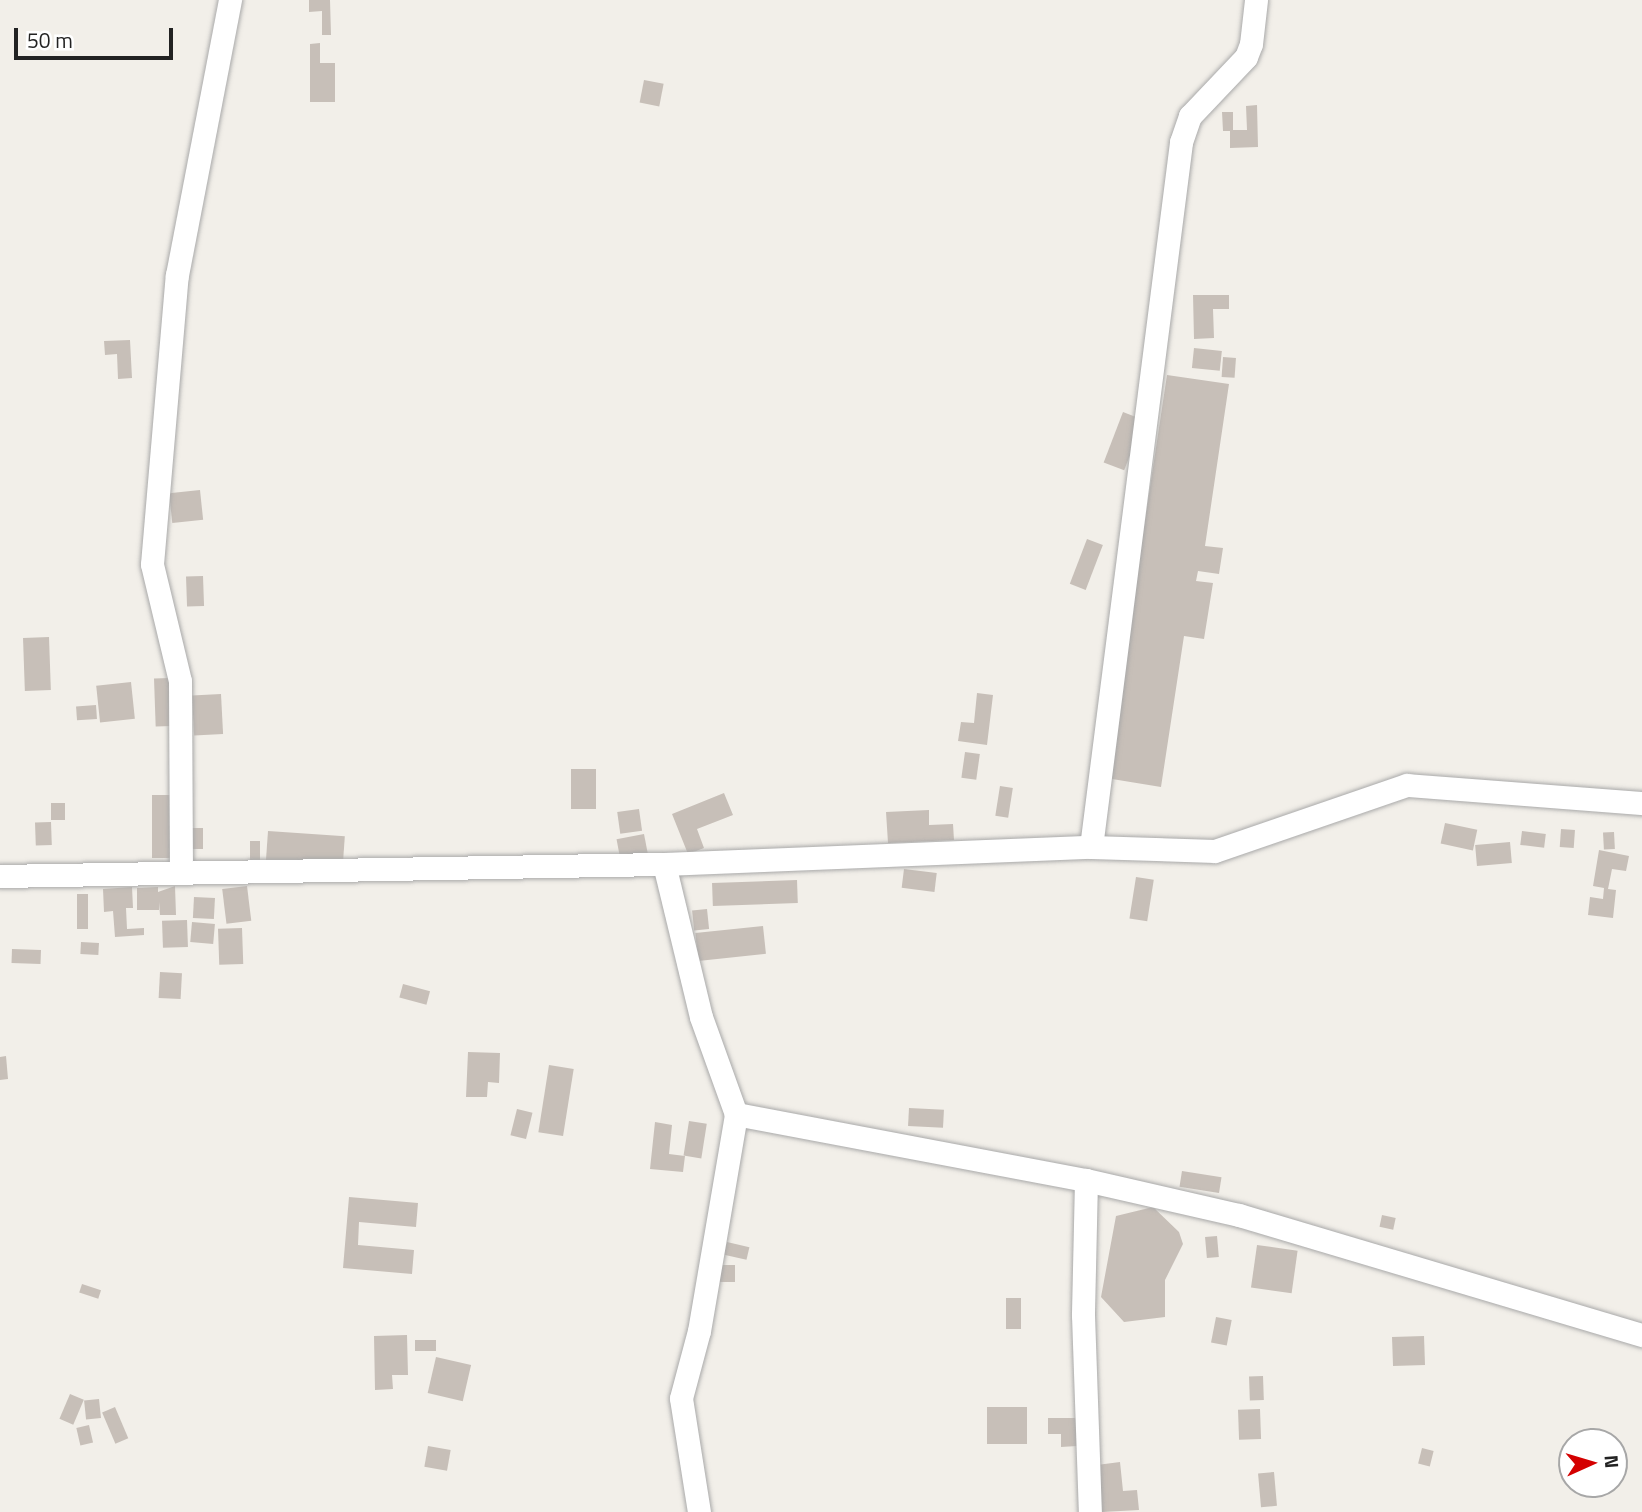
<!DOCTYPE html>
<html>
<head>
<meta charset="utf-8">
<style>
	body { margin:0 }
	#map { position:relative; width:1642px; height:1512px; overflow:hidden; background:#f2efe9; font-family:"Titillium Web",sans-serif }
	div>[style] { position:absolute }
	.building>* { inset:0; background:#c7bfb8; transform-origin:0 0 }
	.roads { filter:drop-shadow(0 0 2px #a9a9a9) drop-shadow(0 0 2px #a9a9a9) }
	.minor>* { height:23px; margin:-11.5px; padding:0 11.5px; transform-origin:11.5px; border-radius:11.5px; background:#fff }
	span { translate:-50% -50%; white-space:nowrap; text-align:center; line-height:1.15; -webkit-text-stroke:7px #fff; paint-order:stroke }
	.north { position:absolute; left:1558px; top:1428px; width:70px; height:70px; box-sizing:border-box; background:#fff; border:2px solid #a7a7a7; border-radius:50%; rotate:86deg; font-size:19px; font-weight:700; line-height:28px; text-align:center; color:#222 }
	.north::after { content:''; display:block; margin:auto; width:24px; height:32px; background:#d40000; clip-path:polygon(50% 0,100% 100%,50% 72%,0 100%) }
	.scale { position:absolute; left:14px; top:28px; width:159px; height:32px; box-sizing:border-box; border:4px solid #222; border-top:0; padding-left:9px; font-size:21px; line-height:24px; white-space:nowrap; color:#222; -webkit-text-stroke:5px #fff; paint-order:stroke }
</style>
</head>
<body>
<div id="map">
	<div class="building">
		<i style="clip-path:polygon(309px 0,330px 0,331px 35px,322px 35px,322px 11px,309px 12px)"></i>
		<i style="clip-path:polygon(320px 43px,320px 63px,335px 63px,335px 102px,310px 102px,310px 44px)"></i>
		<i style="left:644px;top:80px;width:20px;height:23px;rotate:11deg"></i>
		<i style="clip-path:polygon(1257px 105px,1258px 147px,1230px 148px,1230px 131px,1223px 131px,1222px 112px,1233px 112px,1233px 130px,1247px 130px,1246px 106px)"></i>
		<i style="clip-path:polygon(1193px 295px,1229px 295px,1229px 309px,1213px 309px,1214px 338px,1194px 339px)"></i>
		<i style="clip-path:polygon(130px 340px,132px 378px,118px 379px,117px 354px,105px 355px,104px 341px)"></i>
		<i style="left:1194px;top:348px;width:28px;height:20px;rotate:6deg"></i>
		<i style="left:1223px;top:357px;width:13px;height:20px;rotate:4deg"></i>
		<i style="clip-path:polygon(1167px 375px,1229px 384px,1205px 546px,1223px 548px,1219px 574px,1198px 571px,1196px 581px,1213px 583px,1204px 639px,1184px 636px,1161px 787px,1106px 778px)"></i>
		<i style="left:1123px;top:412px;width:22px;height:54px;rotate:21deg"></i>
		<i style="left:200px;top:490px;width:30px;height:31px;rotate:84deg"></i>
		<i style="left:1087px;top:539px;width:17px;height:48px;rotate:21deg"></i>
		<i style="left:203px;top:576px;width:30px;height:17px;rotate:88deg"></i>
		<i style="left:49px;top:637px;width:53px;height:26px;rotate:88deg"></i>
		<i style="left:170px;top:678px;width:48px;height:16px;rotate:88deg"></i>
		<i style="left:131px;top:682px;width:37px;height:35px;rotate:84deg"></i>
		<i style="clip-path:polygon(977px 693px,993px 695px,987px 745px,958px 741px,961px 722px,974px 723px)"></i>
		<i style="left:221px;top:694px;width:40px;height:29px;rotate:87deg"></i>
		<i style="left:96px;top:705px;width:14px;height:20px;rotate:86deg"></i>
		<i style="left:965px;top:752px;width:15px;height:26px;rotate:8deg"></i>
		<i style="left:571px;top:769px;width:25px;height:40px"></i>
		<i style="left:1000px;top:786px;width:13px;height:30px;rotate:9deg"></i>
		<i style="clip-path:polygon(724px 793px,733px 815px,697px 829px,704px 848px,688px 854px,672px 814px)"></i>
		<i style="left:152px;top:795px;width:21px;height:63px"></i>
		<i style="left:65px;top:803px;width:17px;height:14px;rotate:90deg"></i>
		<i style="left:639px;top:809px;width:22px;height:22px;rotate:82deg"></i>
		<i style="clip-path:polygon(929px 810px,929px 825px,953px 824px,954px 840px,888px 843px,886px 812px)"></i>
		<i style="left:51px;top:822px;width:23px;height:16px;rotate:88deg"></i>
		<i style="left:1445px;top:823px;width:33px;height:21px;rotate:12deg"></i>
		<i style="left:189px;top:828px;width:14px;height:21px"></i>
		<i style="left:1561px;top:829px;width:14px;height:18px;rotate:4deg"></i>
		<i style="left:268px;top:831px;width:77px;height:30px;rotate:4deg"></i>
		<i style="left:1522px;top:831px;width:24px;height:14px;rotate:7deg"></i>
		<i style="left:1614px;top:832px;width:17px;height:11px;rotate:87deg"></i>
		<i style="left:644px;top:834px;width:20px;height:28px;rotate:79deg"></i>
		<i style="left:250px;top:841px;width:10px;height:21px"></i>
		<i style="left:1510px;top:842px;width:21px;height:35px;rotate:85deg"></i>
		<i style="clip-path:polygon(1599px 850px,1629px 856px,1626px 871px,1612px 869px,1608px 889px,1616px 890px,1613px 918px,1588px 915px,1590px 897px,1603px 899px,1604px 888px,1593px 886px)"></i>
		<i style="left:904px;top:869px;width:33px;height:19px;rotate:7deg"></i>
		<i style="left:1136px;top:877px;width:18px;height:42px;rotate:9deg"></i>
		<i style="left:797px;top:880px;width:23px;height:85px;rotate:88deg"></i>
		<i style="clip-path:polygon(175px 886px,176px 915px,160px 915px,159px 902px,159px 910px,137px 910px,137px 888px,158px 887px,158px 892px)"></i>
		<i style="left:247px;top:886px;width:35px;height:25px;rotate:83deg"></i>
		<i style="clip-path:polygon(132px 887px,133px 908px,126px 908px,127px 929px,144px 928px,144px 935px,115px 937px,113px 911px,104px 912px,103px 889px)"></i>
		<i style="left:77px;top:894px;width:11px;height:35px"></i>
		<i style="left:194px;top:897px;width:21px;height:21px;rotate:3deg"></i>
		<i style="left:707px;top:909px;width:20px;height:15px;rotate:84deg"></i>
		<i style="left:187px;top:920px;width:27px;height:25px;rotate:88deg"></i>
		<i style="left:192px;top:922px;width:23px;height:20px;rotate:5deg"></i>
		<i style="left:763px;top:926px;width:28px;height:68px;rotate:84deg"></i>
		<i style="left:242px;top:928px;width:36px;height:24px;rotate:88deg"></i>
		<i style="left:81px;top:942px;width:18px;height:12px;rotate:3deg"></i>
		<i style="left:12px;top:949px;width:29px;height:14px;rotate:2deg"></i>
		<i style="left:160px;top:972px;width:22px;height:26px;rotate:3deg"></i>
		<i style="left:403px;top:984px;width:28px;height:14px;rotate:15deg"></i>
		<i style="clip-path:polygon(468px 1052px,500px 1053px,499px 1083px,488px 1082px,487px 1097px,466px 1097px)"></i>
		<i style="clip-path:polygon(6px 1056px,8px 1079px,0 1080px,0 1057px)"></i>
		<i style="left:549px;top:1065px;width:25px;height:68px;rotate:9deg"></i>
		<i style="left:909px;top:1108px;width:35px;height:18px;rotate:3deg"></i>
		<i style="left:517px;top:1109px;width:16px;height:27px;rotate:14deg"></i>
		<i style="left:689px;top:1121px;width:18px;height:35px;rotate:9deg"></i>
		<i style="clip-path:polygon(655px 1122px,672px 1125px,669px 1154px,685px 1156px,683px 1172px,650px 1169px)"></i>
		<i style="left:1182px;top:1171px;width:40px;height:16px;rotate:9deg"></i>
		<i style="clip-path:polygon(349px 1197px,418px 1203px,416px 1227px,359px 1222px,358px 1245px,414px 1250px,412px 1274px,343px 1268px)"></i>
		<i style="clip-path:polygon(1153px 1207px,1179px 1232px,1183px 1244px,1165px 1280px,1165px 1317px,1124px 1322px,1101px 1297px,1116px 1216px)"></i>
		<i style="left:1382px;top:1215px;width:14px;height:12px;rotate:12deg"></i>
		<i style="left:1217px;top:1236px;width:21px;height:12px;rotate:85deg"></i>
		<i style="left:727px;top:1242px;width:23px;height:13px;rotate:13deg"></i>
		<i style="left:1257px;top:1245px;width:41px;height:43px;rotate:8deg"></i>
		<i style="left:735px;top:1265px;width:17px;height:17px;rotate:90deg"></i>
		<i style="left:82px;top:1284px;width:20px;height:9px;rotate:18deg"></i>
		<i style="left:1006px;top:1298px;width:15px;height:31px"></i>
		<i style="left:1216px;top:1317px;width:16px;height:26px;rotate:11deg"></i>
		<i style="clip-path:polygon(407px 1335px,408px 1375px,392px 1375px,393px 1389px,375px 1390px,374px 1336px)"></i>
		<i style="left:1424px;top:1336px;width:29px;height:32px;rotate:88deg"></i>
		<i style="left:436px;top:1340px;width:11px;height:21px;rotate:90deg"></i>
		<i style="left:436px;top:1357px;width:36px;height:37px;rotate:13deg"></i>
		<i style="left:1263px;top:1376px;width:24px;height:14px;rotate:88deg"></i>
		<i style="left:70px;top:1394px;width:15px;height:27px;rotate:23deg"></i>
		<i style="left:99px;top:1399px;width:19px;height:15px;rotate:84deg"></i>
		<i style="left:115px;top:1407px;width:34px;height:14px;rotate:67deg"></i>
		<i style="left:1027px;top:1407px;width:37px;height:40px;rotate:90deg"></i>
		<i style="left:1260px;top:1409px;width:30px;height:22px;rotate:88deg"></i>
		<i style="clip-path:polygon(1048px 1418px,1077px 1418px,1077px 1446px,1061px 1447px,1061px 1434px,1048px 1434px)"></i>
		<i style="left:89px;top:1425px;width:18px;height:13px;rotate:77deg"></i>
		<i style="left:428px;top:1446px;width:23px;height:21px;rotate:10deg"></i>
		<i style="left:1422px;top:1448px;width:12px;height:16px;rotate:14deg"></i>
		<i style="clip-path:polygon(1120px 1462px,1123px 1491px,1137px 1490px,1139px 1510px,1102px 1512px,1097px 1465px)"></i>
		<i style="left:1274px;top:1472px;width:34px;height:16px;rotate:85deg"></i>
	</div>
	<div class="roads">
		<div class="minor">
			<i style="left:1091px;top:847px;width:711px;rotate:-82.72deg"></i>
			<i style="left:1181px;top:142px;width:28px;rotate:-71deg"></i>
			<i style="left:1190px;top:116px;width:81px;rotate:-46.5deg"></i>
			<i style="left:1246px;top:57px;width:14px;rotate:-69deg"></i>
			<i style="left:1251px;top:44px;width:44px;rotate:-83.5deg"></i>
			<i style="left:664px;top:864px;width:157px;rotate:76.4deg"></i>
			<i style="left:701px;top:1017px;width:103px;rotate:70.2deg"></i>
			<i style="left:181px;top:873px;width:192px;rotate:-90.3deg"></i>
			<i style="left:180px;top:681px;width:120px;rotate:-103.5deg"></i>
			<i style="left:152px;top:564px;width:290px;rotate:-85.1deg"></i>
			<i style="left:177px;top:275px;width:280px;rotate:-79.1deg"></i>
			<i style="left:0;top:876px;width:664px;rotate:-1.04deg"></i>
			<i style="left:664px;top:864px;width:427px;rotate:-2.3deg"></i>
			<i style="left:1091px;top:847px;width:124px;rotate:1.8deg"></i>
			<i style="left:1215px;top:851px;width:203px;rotate:-19deg"></i>
			<i style="left:1407px;top:785px;width:236px;rotate:4.4deg"></i>
			<i style="left:1086px;top:1180px;width:157px;rotate:12.9deg"></i>
			<i style="left:1239px;top:1215px;width:420px;rotate:16.6deg"></i>
			<i style="left:699px;top:1512px;width:115px;rotate:-99deg"></i>
			<i style="left:681px;top:1398px;width:69px;rotate:-75deg"></i>
			<i style="left:699px;top:1331px;width:220px;rotate:-80.3deg"></i>
			<i style="left:736px;top:1114px;width:356px;rotate:10.7deg"></i>
			<i style="left:1086px;top:1180px;width:135px;rotate:91.3deg"></i>
			<i style="left:1083px;top:1315px;width:197px;rotate:88deg"></i>
		</div>
	</div>
	<div class="north">N</div>
	<div class="scale">50 m</div>
</div>
</body>
</html>
